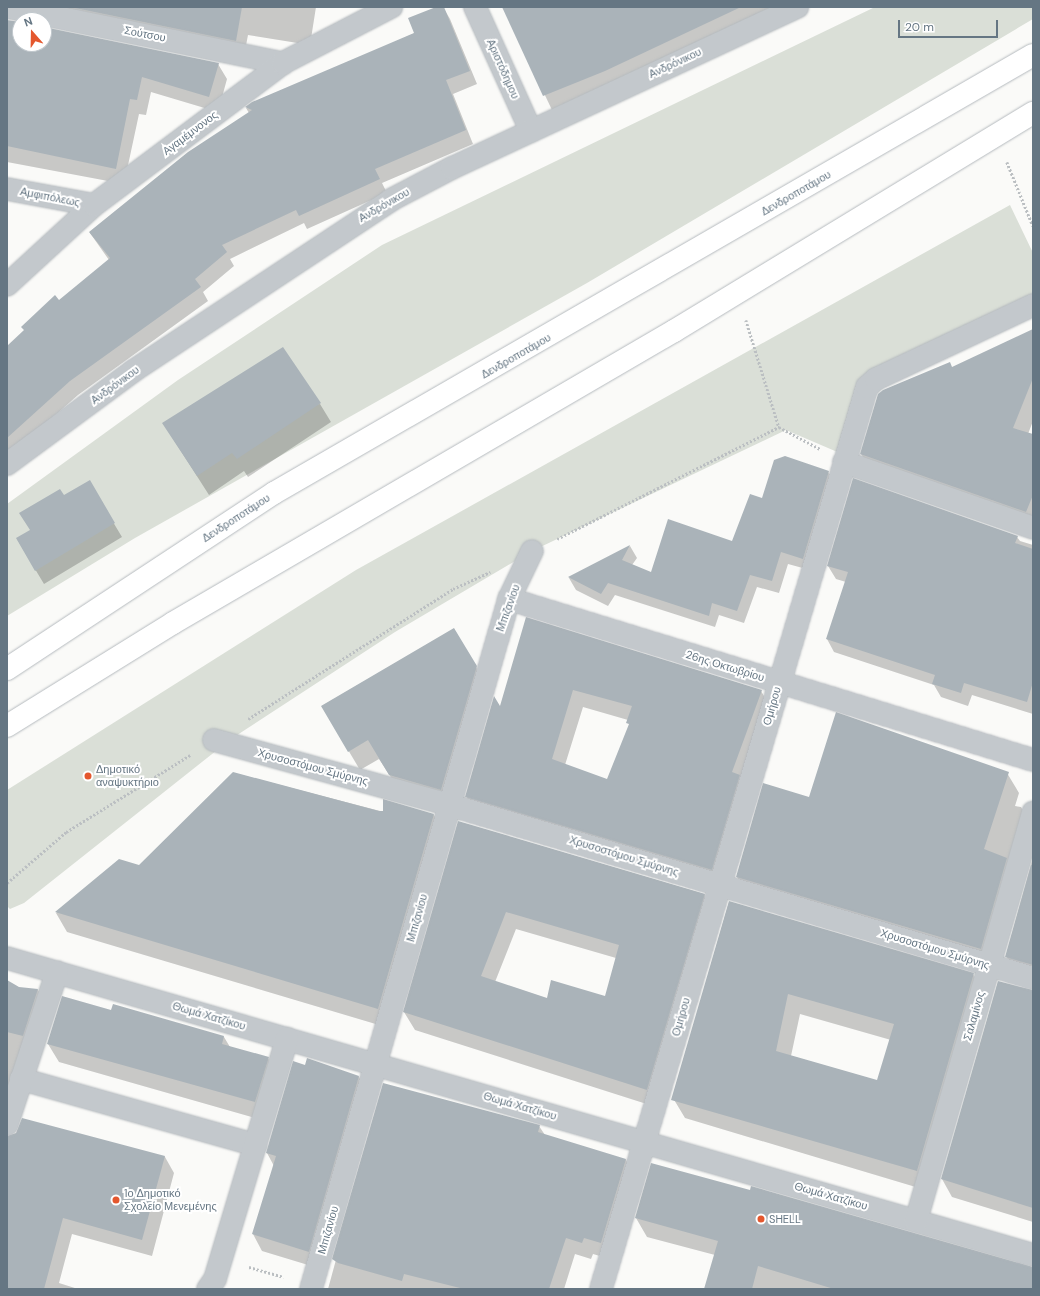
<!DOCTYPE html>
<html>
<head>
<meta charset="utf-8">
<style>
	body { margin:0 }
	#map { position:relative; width:1040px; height:1296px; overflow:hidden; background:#fafaf8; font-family:"DM Sans",sans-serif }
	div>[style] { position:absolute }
	.green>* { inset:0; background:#dadfd7 }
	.shadow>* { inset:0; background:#0003 }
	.building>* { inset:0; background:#aab3b9 }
	.path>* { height:2.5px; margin-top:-1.25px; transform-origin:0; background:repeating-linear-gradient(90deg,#bbbfc2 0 2px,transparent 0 4px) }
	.roads { filter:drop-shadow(0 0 1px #b5babe) drop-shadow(0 0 1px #b5babe) }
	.minor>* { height:22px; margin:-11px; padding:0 11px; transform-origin:11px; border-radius:11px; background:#c3c8cc }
	.major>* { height:22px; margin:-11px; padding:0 11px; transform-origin:11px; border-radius:11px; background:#fff }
	.dots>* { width:11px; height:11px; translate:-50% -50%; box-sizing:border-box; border:2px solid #fff; border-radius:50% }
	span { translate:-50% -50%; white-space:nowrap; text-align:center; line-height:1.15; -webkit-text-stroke:4px #fff; paint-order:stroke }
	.street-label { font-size:11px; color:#657683 }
	.poi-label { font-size:11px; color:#657683 }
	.left { translate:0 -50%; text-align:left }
	.frame { position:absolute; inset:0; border:8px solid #657683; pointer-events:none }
	.north { position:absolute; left:12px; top:12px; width:40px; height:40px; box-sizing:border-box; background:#fff; border:1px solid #c1c8cd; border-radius:50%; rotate:340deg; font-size:11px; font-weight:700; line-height:16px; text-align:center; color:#657683 }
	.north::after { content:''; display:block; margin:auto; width:14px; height:18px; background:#e4572e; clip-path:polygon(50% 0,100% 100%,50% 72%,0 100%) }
	.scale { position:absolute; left:898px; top:20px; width:100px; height:18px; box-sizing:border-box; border:2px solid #657683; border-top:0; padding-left:5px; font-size:12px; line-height:14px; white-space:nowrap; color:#657683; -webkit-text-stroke:3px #fff; paint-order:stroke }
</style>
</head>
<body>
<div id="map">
	<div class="green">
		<i style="clip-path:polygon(875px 7px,1033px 7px,1033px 19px,587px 283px,135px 538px,7px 616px,7px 504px,178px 380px,382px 245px)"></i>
		<i style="clip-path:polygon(1010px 205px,1033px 253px,1033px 301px,867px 378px,842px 454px,786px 430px,532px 551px,395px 632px,231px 739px,24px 903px,10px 909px,7px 906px,7px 790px,356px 570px)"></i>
	</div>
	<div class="shadow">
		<i style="clip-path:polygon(7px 7px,316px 7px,310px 45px,248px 35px,244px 56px)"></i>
		<i style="clip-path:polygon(438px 7px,443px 7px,450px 19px,477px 84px,453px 94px,473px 144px,382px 183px,387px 193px,307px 229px,304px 223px,230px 259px,234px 266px,203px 292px,208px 301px,78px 395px,10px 455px,7px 452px,7px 347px,109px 260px,90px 233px,249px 113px,246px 108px,415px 33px)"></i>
		<i style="clip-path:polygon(503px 7px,786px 7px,552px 110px)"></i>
		<i style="clip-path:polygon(7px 21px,20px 23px,20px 44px,44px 44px,44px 28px,218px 64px,227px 79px,218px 112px,151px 92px,146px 115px,139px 114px,124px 184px,7px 162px)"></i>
		<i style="clip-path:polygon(1033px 330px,1033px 421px,1028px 434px,1033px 435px,1033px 528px,872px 472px,861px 454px,952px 368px)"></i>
		<i style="clip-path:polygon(320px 404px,331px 422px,248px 477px,244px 471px,209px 495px,163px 423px)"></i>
		<i style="clip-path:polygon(828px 472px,836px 484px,810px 570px,788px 564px,779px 593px,757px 587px,744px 623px,719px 615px,715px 627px,615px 595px,608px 606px,576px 590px,569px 578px,630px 546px,637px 558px,632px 565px,651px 573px,733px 542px,763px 499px)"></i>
		<i style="clip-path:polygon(89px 482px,122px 537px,44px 584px,17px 539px,31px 531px,64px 497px)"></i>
		<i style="clip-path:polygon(1017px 537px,1020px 541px,1033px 545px,1033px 714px,972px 695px,968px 706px,941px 697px,934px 685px,834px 652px,827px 639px,846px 582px,836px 579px,828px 566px)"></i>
		<i style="clip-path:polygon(evenodd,527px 619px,761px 691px,772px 709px,722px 887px,477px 814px,466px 796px,500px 708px,527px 619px,583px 707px,628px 720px,630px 726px,608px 780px,565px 765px,583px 707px)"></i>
		<i style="clip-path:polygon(454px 629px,487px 686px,452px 808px,402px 794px,379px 759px,360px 770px,322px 706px)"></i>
		<i style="clip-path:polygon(234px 773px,384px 812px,434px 815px,445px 834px,389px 1028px,67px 932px,56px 913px,119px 860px,139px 866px)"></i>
		<i style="clip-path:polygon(1007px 773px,1019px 793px,1015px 806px,1021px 807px,1033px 827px,992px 969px,748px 897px,737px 877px,810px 798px)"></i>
		<i style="clip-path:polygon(evenodd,459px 822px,704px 894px,714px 912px,656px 1107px,415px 1030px,404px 1012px,459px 822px,516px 929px,616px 958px,606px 997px,547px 999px,495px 982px,516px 929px)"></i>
		<i style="clip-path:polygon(1033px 857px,1033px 979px,1016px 974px,1006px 956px)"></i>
		<i style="clip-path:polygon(evenodd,729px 902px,973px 974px,985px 995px,929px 1191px,685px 1118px,673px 1098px,729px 902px,800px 1014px,891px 1040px,878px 1081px,791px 1056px,800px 1014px)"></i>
		<i style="clip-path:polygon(7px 981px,19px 988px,38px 990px,47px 1006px,7px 1121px)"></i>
		<i style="clip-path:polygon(998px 982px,1033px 991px,1033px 1222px,952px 1197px,942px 1179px)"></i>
		<i style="clip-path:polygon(114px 1005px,224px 1037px,230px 1047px,268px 1058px,279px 1076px,266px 1121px,59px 1062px,48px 1044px,112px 1011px)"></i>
		<i style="clip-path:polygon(306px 1066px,359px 1077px,368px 1094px,318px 1268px,262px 1251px,253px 1234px,274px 1166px,267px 1153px)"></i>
		<i style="clip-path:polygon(384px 1084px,539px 1126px,545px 1135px,626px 1160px,635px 1176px,610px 1259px,593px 1254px,591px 1259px,575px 1254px,564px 1289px,328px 1289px)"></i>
		<i style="clip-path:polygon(7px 1137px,165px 1157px,174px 1173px,152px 1256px,72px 1234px,59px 1283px,78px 1289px,7px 1289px)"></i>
		<i style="clip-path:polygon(636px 1218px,1033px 1268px,1033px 1289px,705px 1289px,715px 1255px,647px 1237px)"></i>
	</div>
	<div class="building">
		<i style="clip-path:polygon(70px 7px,242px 7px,236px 41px)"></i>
		<i style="clip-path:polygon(436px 7px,444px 7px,470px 71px,446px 80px,466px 130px,375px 169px,380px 179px,299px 216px,296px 210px,222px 245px,227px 252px,195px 279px,201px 287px,70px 381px,7px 438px,7px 346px,24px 330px,21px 327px,55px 295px,59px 300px,110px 258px,89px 232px,188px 152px,252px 110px,245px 107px,252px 102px,414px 33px,408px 18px)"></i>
		<i style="clip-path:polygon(502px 7px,741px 7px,605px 71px,543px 96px)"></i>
		<i style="clip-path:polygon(7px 20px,20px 22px,20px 44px,44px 44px,44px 27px,219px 63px,209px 97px,142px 77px,137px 100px,130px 99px,116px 169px,7px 146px)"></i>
		<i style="clip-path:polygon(1033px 329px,1033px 378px,1013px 428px,1033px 434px,1033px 495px,1026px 512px,860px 454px,878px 394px,883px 390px,950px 362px,952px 367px)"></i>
		<i style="clip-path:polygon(283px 347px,321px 403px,237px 459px,232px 453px,197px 476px,162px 423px)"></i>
		<i style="clip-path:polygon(785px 456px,829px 471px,803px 559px,781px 552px,772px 581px,750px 575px,737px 611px,712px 603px,709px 616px,608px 583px,601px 594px,568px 577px,630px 545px,622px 560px,651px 572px,668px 519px,732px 541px,750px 494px,762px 498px,774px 460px)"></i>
		<i style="clip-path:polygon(853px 478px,1018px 536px,1015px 543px,1033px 549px,1033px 682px,1027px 702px,964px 683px,961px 693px,932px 684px,935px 675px,826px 639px,848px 572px,827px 566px)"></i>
		<i style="clip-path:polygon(90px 480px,115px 523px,35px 571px,16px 538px,30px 530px,19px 513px,60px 489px,64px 495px)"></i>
		<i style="clip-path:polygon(evenodd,526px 617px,762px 690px,732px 772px,740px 775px,712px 870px,465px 797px,494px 696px,500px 706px,526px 617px,573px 690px,632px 706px,626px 723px,629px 724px,607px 779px,552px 759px,573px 690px)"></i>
		<i style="clip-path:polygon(454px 628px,477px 666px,441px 790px,389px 775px,368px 740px,348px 752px,321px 706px)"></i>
		<i style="clip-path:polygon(836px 712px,1009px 772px,984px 849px,1007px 858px,981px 949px,736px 877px,763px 783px,809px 797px)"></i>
		<i style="clip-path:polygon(233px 772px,379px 811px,383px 811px,383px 799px,434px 814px,378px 1009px,55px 912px,119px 859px,139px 865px)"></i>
		<i style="clip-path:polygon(evenodd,458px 821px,705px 894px,647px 1090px,403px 1012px,458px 821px,506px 912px,619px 945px,605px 996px,551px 980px,547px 998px,481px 976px,506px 912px)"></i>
		<i style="clip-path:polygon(1031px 865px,1033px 865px,1033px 965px,1005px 957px)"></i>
		<i style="clip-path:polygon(evenodd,729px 901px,974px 973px,917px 1171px,671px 1100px,729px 901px,788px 994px,894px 1024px,877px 1080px,776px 1051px,788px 994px)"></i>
		<i style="clip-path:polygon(7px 980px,19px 987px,38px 989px,23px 1036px,7px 1032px)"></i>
		<i style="clip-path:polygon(998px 981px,1033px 990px,1033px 1208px,941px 1179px)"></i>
		<i style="clip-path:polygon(62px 996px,111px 1010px,113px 1004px,224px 1036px,222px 1044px,269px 1057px,255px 1102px,47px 1044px)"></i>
		<i style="clip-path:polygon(307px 1058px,359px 1076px,309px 1252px,252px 1234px,276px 1156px,266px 1153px,293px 1061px,305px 1065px)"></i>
		<i style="clip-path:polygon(383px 1083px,540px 1125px,538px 1132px,626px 1159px,601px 1243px,584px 1238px,582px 1243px,566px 1238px,549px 1289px,464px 1289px,404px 1274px,402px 1281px,338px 1263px,332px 1259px)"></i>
		<i style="clip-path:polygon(22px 1118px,165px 1156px,142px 1240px,63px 1218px,44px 1289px,7px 1289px,7px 1136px,16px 1133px)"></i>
		<i style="clip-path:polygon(651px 1163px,750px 1190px,751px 1186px,1033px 1267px,1033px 1289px,834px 1289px,758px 1266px,752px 1289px,704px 1289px,718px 1241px,635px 1218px)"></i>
	</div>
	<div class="path">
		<i style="left:1007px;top:162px;width:69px;rotate:67.9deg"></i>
		<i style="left:746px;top:320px;width:112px;rotate:72.9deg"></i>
		<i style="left:557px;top:539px;width:249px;rotate:-26.8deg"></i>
		<i style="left:779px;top:427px;width:47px;rotate:28.2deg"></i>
		<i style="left:248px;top:719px;width:243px;rotate:-32.4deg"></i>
		<i style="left:453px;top:589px;width:41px;rotate:-24.7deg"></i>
		<i style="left:7px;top:883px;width:78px;rotate:-40.8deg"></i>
		<i style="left:66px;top:832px;width:146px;rotate:-31.8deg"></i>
		<i style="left:249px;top:1267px;width:36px;rotate:16deg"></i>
	</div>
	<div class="roads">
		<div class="minor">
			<i style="left:7px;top:7px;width:282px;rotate:11.5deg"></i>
			<i style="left:475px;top:7px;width:136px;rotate:65.7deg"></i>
			<i style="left:7px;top:189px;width:88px;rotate:10.4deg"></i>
			<i style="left:7px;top:285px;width:118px;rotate:-42.6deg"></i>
			<i style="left:94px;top:205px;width:236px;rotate:-36.9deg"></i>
			<i style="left:283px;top:63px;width:122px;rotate:-27.4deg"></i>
			<i style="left:844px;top:462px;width:200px;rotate:19.2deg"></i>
			<i style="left:7px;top:464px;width:157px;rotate:-36.4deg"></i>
			<i style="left:133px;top:371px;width:310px;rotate:-33.5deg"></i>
			<i style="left:391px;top:200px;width:69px;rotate:-27.7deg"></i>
			<i style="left:452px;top:168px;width:381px;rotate:-25deg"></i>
			<i style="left:509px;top:599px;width:548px;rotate:17.08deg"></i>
			<i style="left:214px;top:740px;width:245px;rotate:15.4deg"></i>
			<i style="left:450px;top:805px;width:608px;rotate:16.53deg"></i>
			<i style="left:7px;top:958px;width:1068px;rotate:16.14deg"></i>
			<i style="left:21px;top:1079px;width:244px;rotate:15.7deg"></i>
			<i style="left:7px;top:1124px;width:160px;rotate:-71.8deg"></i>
			<i style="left:916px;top:1221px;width:425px;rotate:-74deg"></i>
			<i style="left:208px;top:1289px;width:12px;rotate:-55deg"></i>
			<i style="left:215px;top:1279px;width:251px;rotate:-73.3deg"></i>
			<i style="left:311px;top:1289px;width:718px;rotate:-73.99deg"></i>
			<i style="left:509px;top:599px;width:53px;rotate:-64.4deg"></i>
			<i style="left:601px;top:1289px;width:940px;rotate:-73.57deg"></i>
			<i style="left:867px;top:387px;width:12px;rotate:-42deg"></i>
			<i style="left:876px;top:379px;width:174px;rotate:-25.2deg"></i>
		</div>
		<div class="major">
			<i style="left:7px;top:669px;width:320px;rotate:-33.4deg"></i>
			<i style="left:274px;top:493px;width:876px;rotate:-29.99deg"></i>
			<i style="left:7px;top:726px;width:195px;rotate:-31.8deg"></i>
			<i style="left:173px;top:623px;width:580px;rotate:-30.24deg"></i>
			<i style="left:674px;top:331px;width:420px;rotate:-31.3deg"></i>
		</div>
	</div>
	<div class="dots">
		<i style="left:88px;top:776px;background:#e4572e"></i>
		<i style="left:116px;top:1200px;background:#e4572e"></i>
		<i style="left:761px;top:1219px;background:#e4572e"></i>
	</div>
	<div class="street-label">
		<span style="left:145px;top:34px;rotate:11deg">Σούτσου</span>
		<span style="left:675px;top:63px;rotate:-25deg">Ανδρόνικου</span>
		<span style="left:503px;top:69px;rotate:66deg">Αριστόδημου</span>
		<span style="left:190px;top:133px;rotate:-37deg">Αγαμέμνονος</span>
		<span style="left:796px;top:193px;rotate:-30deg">Δενδροποτάμου</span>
		<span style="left:50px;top:197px;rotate:11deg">Αμφιπόλεως</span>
		<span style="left:384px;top:205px;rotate:-30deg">Ανδρόνικου</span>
		<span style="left:516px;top:356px;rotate:-30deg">Δενδροποτάμου</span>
		<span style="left:115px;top:385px;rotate:-36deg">Ανδρόνικου</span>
		<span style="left:236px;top:518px;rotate:-33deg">Δενδροποτάμου</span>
		<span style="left:508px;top:608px;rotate:-70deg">Μπιζανίου</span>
		<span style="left:725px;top:666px;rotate:17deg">26ης Οκτωβρίου</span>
		<span style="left:772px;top:706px;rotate:-74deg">Ομήρου</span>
		<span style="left:313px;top:767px;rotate:15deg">Χρυσοστόμου Σμύρνης</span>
		<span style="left:624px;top:856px;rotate:17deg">Χρυσοστόμου Σμύρνης</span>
		<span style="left:417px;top:918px;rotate:-74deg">Μπιζανίου</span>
		<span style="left:935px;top:949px;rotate:17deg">Χρυσοστόμου Σμύρνης</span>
		<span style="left:209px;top:1016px;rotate:16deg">Θωμά Χατζίκου</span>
		<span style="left:974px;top:1016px;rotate:-74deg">Σαλαμίνος</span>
		<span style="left:681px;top:1017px;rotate:-74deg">Ομήρου</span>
		<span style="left:520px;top:1106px;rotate:16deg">Θωμά Χατζίκου</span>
		<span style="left:831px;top:1196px;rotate:16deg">Θωμά Χατζίκου</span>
		<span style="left:328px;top:1230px;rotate:-74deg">Μπιζανίου</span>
	</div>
	<div class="poi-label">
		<span class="left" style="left:96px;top:776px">Δημοτικό<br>αναψυκτήριο</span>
		<span class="left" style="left:124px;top:1200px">1ο Δημοτικό<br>Σχολείο Μενεμένης</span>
		<span class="left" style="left:769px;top:1219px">SHELL</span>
	</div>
	<div class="frame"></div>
	<div class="north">N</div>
	<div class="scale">20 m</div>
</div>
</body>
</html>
